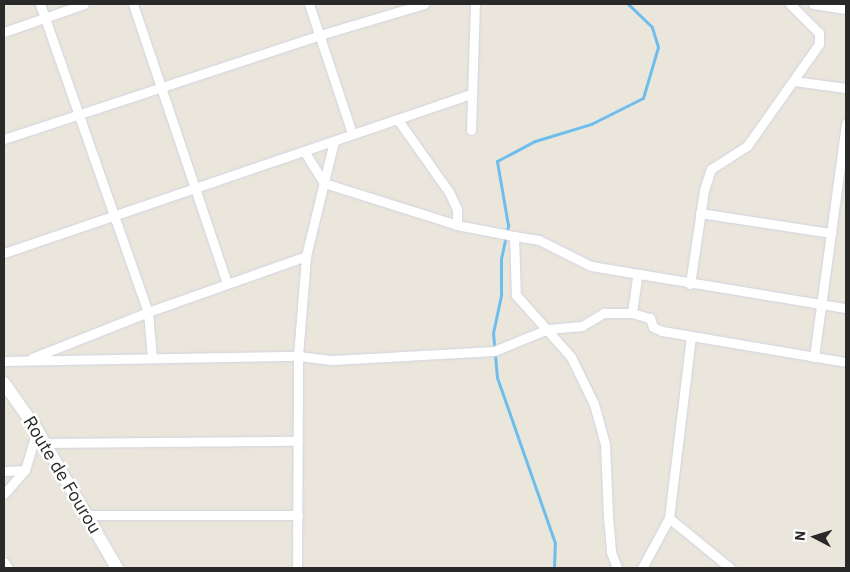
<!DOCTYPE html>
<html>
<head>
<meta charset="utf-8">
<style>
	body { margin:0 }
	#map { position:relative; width:850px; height:572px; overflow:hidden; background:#ebe6db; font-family:"IBM Plex Sans",sans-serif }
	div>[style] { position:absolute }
	.stream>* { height:3px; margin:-1.5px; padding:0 1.5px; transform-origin:1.5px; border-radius:1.5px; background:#6ebeed }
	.roads { filter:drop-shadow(0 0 1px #d0d2e2) drop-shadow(0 0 1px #d0d2e2) }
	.minor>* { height:9px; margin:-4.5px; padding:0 4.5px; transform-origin:4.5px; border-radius:4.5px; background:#fff }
	.secondary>* { height:12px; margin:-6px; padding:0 6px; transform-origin:6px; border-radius:6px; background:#fff }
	span { translate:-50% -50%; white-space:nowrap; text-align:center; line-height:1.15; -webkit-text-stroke:5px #fff; paint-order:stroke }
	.street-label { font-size:18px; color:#292929 }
	.frame { position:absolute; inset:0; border:5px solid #292929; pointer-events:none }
	.north { position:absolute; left:790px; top:512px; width:50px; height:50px; -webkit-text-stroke:4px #fff; paint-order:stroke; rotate:275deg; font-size:14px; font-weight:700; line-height:20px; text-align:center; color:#292929 }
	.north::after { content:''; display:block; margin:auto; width:18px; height:22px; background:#292929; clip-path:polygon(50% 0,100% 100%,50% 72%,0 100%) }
</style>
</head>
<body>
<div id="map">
	<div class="stream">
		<i style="left:554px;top:568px;width:25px;rotate:-88deg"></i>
		<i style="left:555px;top:543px;width:176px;rotate:-109.3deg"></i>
		<i style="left:497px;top:377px;width:44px;rotate:-95.2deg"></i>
		<i style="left:493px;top:333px;width:40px;rotate:-78deg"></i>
		<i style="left:501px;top:294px;width:35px;rotate:-90deg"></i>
		<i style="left:501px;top:259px;width:35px;rotate:-78deg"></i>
		<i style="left:508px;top:225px;width:65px;rotate:-99.8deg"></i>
		<i style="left:497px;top:161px;width:43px;rotate:-27.8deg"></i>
		<i style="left:535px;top:141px;width:59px;rotate:-16.9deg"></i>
		<i style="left:591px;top:124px;width:58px;rotate:-26.6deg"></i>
		<i style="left:643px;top:98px;width:53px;rotate:-73.6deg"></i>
		<i style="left:658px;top:47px;width:21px;rotate:-107deg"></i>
		<i style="left:652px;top:27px;width:33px;rotate:-136deg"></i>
	</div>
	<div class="roads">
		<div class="minor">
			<i style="left:40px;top:4px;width:326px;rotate:70.7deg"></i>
			<i style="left:148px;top:312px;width:46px;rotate:85deg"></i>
			<i style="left:133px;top:4px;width:295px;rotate:71.4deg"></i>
			<i style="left:309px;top:4px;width:136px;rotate:71.6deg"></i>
			<i style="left:813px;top:4px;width:33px;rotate:9deg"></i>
			<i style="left:4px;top:32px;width:85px;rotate:-19.3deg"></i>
			<i style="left:794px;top:81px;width:52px;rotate:7.7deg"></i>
			<i style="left:398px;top:120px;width:88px;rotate:54.7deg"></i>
			<i style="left:449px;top:192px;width:19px;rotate:65deg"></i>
			<i style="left:457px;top:209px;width:16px;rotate:90deg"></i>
			<i style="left:471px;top:130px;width:126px;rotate:-88.2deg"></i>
			<i style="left:4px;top:139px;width:333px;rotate:-18.2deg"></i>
			<i style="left:320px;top:35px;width:109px;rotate:-16.6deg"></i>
			<i style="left:304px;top:151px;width:38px;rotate:58deg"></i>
			<i style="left:324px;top:183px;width:139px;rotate:17.5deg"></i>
			<i style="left:457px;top:225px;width:58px;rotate:10.9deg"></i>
			<i style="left:514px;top:236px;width:59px;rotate:88.1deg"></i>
			<i style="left:516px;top:295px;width:83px;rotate:48.4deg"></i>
			<i style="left:571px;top:357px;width:52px;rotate:63.9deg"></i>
			<i style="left:594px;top:404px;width:41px;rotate:74.6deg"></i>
			<i style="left:605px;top:444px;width:72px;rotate:87.6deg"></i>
			<i style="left:608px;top:516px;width:36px;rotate:85deg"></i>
			<i style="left:611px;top:552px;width:17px;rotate:69deg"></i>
			<i style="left:700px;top:213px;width:133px;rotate:8.7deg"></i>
			<i style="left:514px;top:236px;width:25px;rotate:9deg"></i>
			<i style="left:539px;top:240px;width:58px;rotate:26.6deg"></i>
			<i style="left:591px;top:266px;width:258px;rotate:9.4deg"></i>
			<i style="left:4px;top:253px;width:494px;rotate:-18.8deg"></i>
			<i style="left:690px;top:284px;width:95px;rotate:-81.5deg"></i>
			<i style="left:704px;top:190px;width:22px;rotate:-72deg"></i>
			<i style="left:711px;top:169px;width:43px;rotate:-32.6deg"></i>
			<i style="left:747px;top:146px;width:125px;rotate:-54.8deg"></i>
			<i style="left:819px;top:44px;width:11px;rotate:-90deg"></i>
			<i style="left:819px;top:33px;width:41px;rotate:-135deg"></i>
			<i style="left:632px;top:313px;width:37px;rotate:-82deg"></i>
			<i style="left:814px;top:357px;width:236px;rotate:-82.2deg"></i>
			<i style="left:32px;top:358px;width:125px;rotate:-21.6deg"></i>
			<i style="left:148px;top:312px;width:168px;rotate:-19.5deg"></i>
			<i style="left:4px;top:361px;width:294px;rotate:-1deg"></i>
			<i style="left:298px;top:356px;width:35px;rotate:7deg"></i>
			<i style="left:333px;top:360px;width:161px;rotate:-3.2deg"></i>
			<i style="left:494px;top:351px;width:58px;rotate:-22.2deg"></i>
			<i style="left:548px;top:329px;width:34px;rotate:-5deg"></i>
			<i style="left:582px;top:326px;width:26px;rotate:-31deg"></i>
			<i style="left:604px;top:313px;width:28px"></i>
			<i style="left:632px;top:313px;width:19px;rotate:16deg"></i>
			<i style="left:650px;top:318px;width:9px;rotate:72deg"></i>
			<i style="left:653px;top:327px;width:10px;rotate:24deg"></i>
			<i style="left:662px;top:331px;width:187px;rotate:9.6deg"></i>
			<i style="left:45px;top:443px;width:253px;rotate:-0.5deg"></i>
			<i style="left:4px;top:471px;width:21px;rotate:-3deg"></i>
			<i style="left:4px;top:494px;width:32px;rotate:-49deg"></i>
			<i style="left:25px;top:470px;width:42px;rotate:-73.3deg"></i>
			<i style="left:87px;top:515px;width:211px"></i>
			<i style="left:669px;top:518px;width:79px;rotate:39.3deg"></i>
			<i style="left:4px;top:562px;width:7px;rotate:56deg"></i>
			<i style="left:297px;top:568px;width:212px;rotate:-89.7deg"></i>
			<i style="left:298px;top:356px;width:100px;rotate:-85.4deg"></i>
			<i style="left:306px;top:256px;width:118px;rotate:-76.3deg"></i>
			<i style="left:642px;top:568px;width:57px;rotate:-61.6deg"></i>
			<i style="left:669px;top:518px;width:183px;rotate:-83.1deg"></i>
		</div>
		<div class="secondary">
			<i style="left:4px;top:383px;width:57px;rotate:54.9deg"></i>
			<i style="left:37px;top:430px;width:160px;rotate:59.9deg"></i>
		</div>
	</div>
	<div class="street-label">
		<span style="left:62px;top:475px;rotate:59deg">Route de Fourou</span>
	</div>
	<div class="frame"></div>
	<div class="north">N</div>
</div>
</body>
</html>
